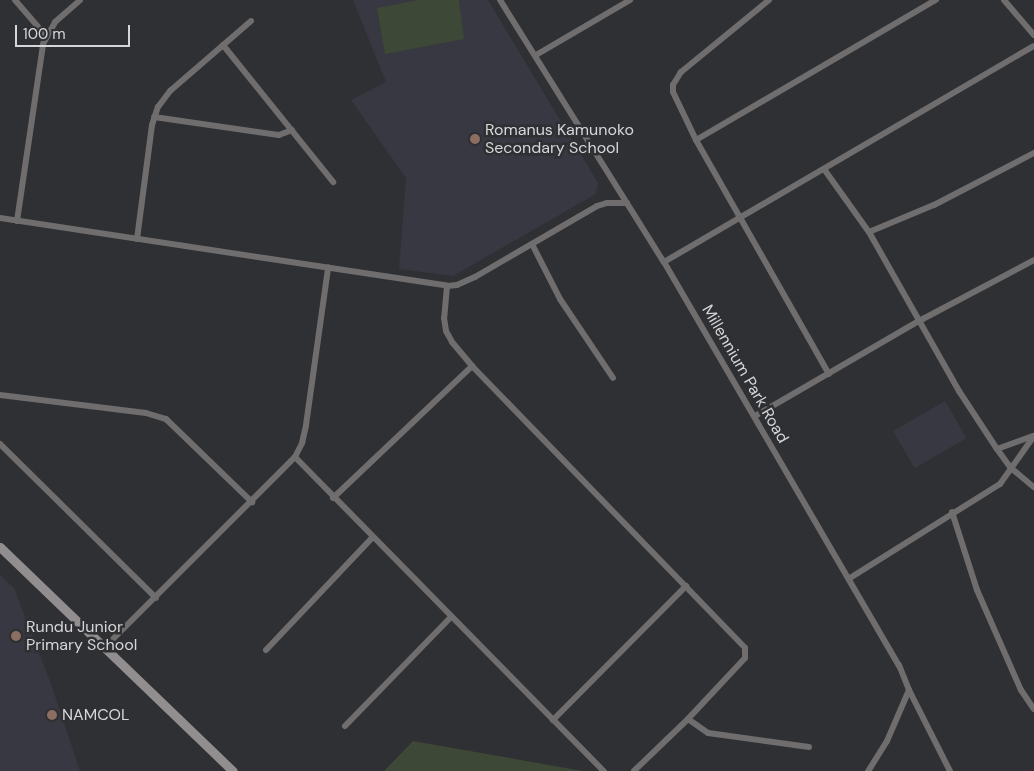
<!DOCTYPE html>
<html>
<head>
<meta charset="utf-8">
<style>
	body { margin:0 }
	#map { position:relative; width:1034px; height:771px; overflow:hidden; background:#2f3033; font-family:"DM Sans",sans-serif }
	div>[style] { position:absolute }
	.built>* { inset:0; background:#373841; transform-origin:0 0 }
	.green>* { inset:0; background:#3d4837 }
	.street>* { height:6px; margin:-3px; padding:0 3px; transform-origin:3px; border-radius:3px; background:#6f6d6d }
	.secondary>* { height:9px; margin:-4.5px; padding:0 4.5px; transform-origin:4.5px; border-radius:4.5px; background:#928e8f }
	.dots>* { width:14px; height:14px; translate:-50% -50%; box-sizing:border-box; border:2px solid #2f3033; border-radius:50% }
	span { translate:-50% -50%; white-space:nowrap; text-align:center; line-height:1.15; -webkit-text-stroke:5px #2f3033; paint-order:stroke }
	.poi-label { font-size:16px; color:#d6d6d9 }
	.left { translate:0 -50%; text-align:left }
	.street-label { font-size:16px; color:#d6d6d9 }
	.scale { position:absolute; left:15px; top:25px; width:115px; height:22px; box-sizing:border-box; border:2px solid #d6d6d9; border-top:0; padding-left:6px; font-size:15px; line-height:18px; white-space:nowrap; color:#d6d6d9; -webkit-text-stroke:4px #2f3033; paint-order:stroke }
</style>
</head>
<body>
<div id="map">
	<div class="built">
		<i style="clip-path:polygon(353px 0,488px 0,598px 183px,596px 194px,453px 276px,399px 269px,406px 178px,351px 100px,386px 82px)"></i>
		<i style="left:945px;top:401px;width:43px;height:60px;rotate:60deg"></i>
		<i style="clip-path:polygon(0 575px,14px 588px,51px 684px,80px 771px,0 771px)"></i>
	</div>
	<div class="green">
		<i style="clip-path:polygon(419px 0,459px 0,464px 39px,385px 54px,377px 8px)"></i>
		<i style="clip-path:polygon(413px 741px,583px 771px,384px 771px)"></i>
	</div>
	<div class="street">
		<i style="left:15px;top:0;width:48px;rotate:49.3deg"></i>
		<i style="left:500px;top:0;width:309px;rotate:58deg"></i>
		<i style="left:664px;top:262px;width:467px;rotate:59.8deg"></i>
		<i style="left:899px;top:665px;width:27px;rotate:68deg"></i>
		<i style="left:909px;top:690px;width:56px;rotate:113.3deg"></i>
		<i style="left:887px;top:741px;width:36px;rotate:122deg"></i>
		<i style="left:769px;top:0;width:114px;rotate:140.7deg"></i>
		<i style="left:681px;top:72px;width:15px;rotate:122deg"></i>
		<i style="left:673px;top:85px;width:7px;rotate:90deg"></i>
		<i style="left:673px;top:92px;width:53px;rotate:64.4deg"></i>
		<i style="left:696px;top:140px;width:269px;rotate:60.4deg"></i>
		<i style="left:1004px;top:0;width:46px;rotate:49.4deg"></i>
		<i style="left:223px;top:45px;width:176px;rotate:51.2deg"></i>
		<i style="left:536px;top:55px;width:109px;rotate:-30.3deg"></i>
		<i style="left:154px;top:117px;width:126px;rotate:8.2deg"></i>
		<i style="left:279px;top:135px;width:14px;rotate:-21deg"></i>
		<i style="left:696px;top:140px;width:278px;rotate:-30.3deg"></i>
		<i style="left:824px;top:169px;width:77px;rotate:54.5deg"></i>
		<i style="left:869px;top:232px;width:183px;rotate:60.5deg"></i>
		<i style="left:959px;top:391px;width:69px;rotate:56.8deg"></i>
		<i style="left:997px;top:449px;width:24px;rotate:54deg"></i>
		<i style="left:1011px;top:468px;width:30px;rotate:40deg"></i>
		<i style="left:0;top:218px;width:452px;rotate:8.6deg"></i>
		<i style="left:447px;top:286px;width:10px;rotate:-6deg"></i>
		<i style="left:457px;top:285px;width:20px;rotate:-24deg"></i>
		<i style="left:475px;top:277px;width:141px;rotate:-30.2deg"></i>
		<i style="left:597px;top:206px;width:10px;rotate:-17deg"></i>
		<i style="left:607px;top:203px;width:20px"></i>
		<i style="left:17px;top:221px;width:179px;rotate:-81.6deg"></i>
		<i style="left:43px;top:44px;width:25px;rotate:-61deg"></i>
		<i style="left:55px;top:22px;width:33px;rotate:-41deg"></i>
		<i style="left:869px;top:232px;width:70px;rotate:-22.6deg"></i>
		<i style="left:934px;top:205px;width:113px;rotate:-27.5deg"></i>
		<i style="left:137px;top:239px;width:115px;rotate:-82.5deg"></i>
		<i style="left:152px;top:125px;width:19px;rotate:-72deg"></i>
		<i style="left:158px;top:107px;width:20px;rotate:-53deg"></i>
		<i style="left:170px;top:91px;width:107px;rotate:-40.8deg"></i>
		<i style="left:532px;top:244px;width:62px;rotate:63deg"></i>
		<i style="left:560px;top:299px;width:95px;rotate:56.1deg"></i>
		<i style="left:664px;top:262px;width:428px;rotate:-30.3deg"></i>
		<i style="left:447px;top:286px;width:32px;rotate:95deg"></i>
		<i style="left:444px;top:318px;width:13px;rotate:81deg"></i>
		<i style="left:446px;top:331px;width:13px;rotate:61deg"></i>
		<i style="left:452px;top:342px;width:31px;rotate:50deg"></i>
		<i style="left:472px;top:366px;width:392px;rotate:45.9deg"></i>
		<i style="left:745px;top:648px;width:10px;rotate:90deg"></i>
		<i style="left:745px;top:658px;width:83px;rotate:133.1deg"></i>
		<i style="left:688px;top:719px;width:75px;rotate:136.1deg"></i>
		<i style="left:0;top:395px;width:147px;rotate:7deg"></i>
		<i style="left:146px;top:413px;width:21px;rotate:17deg"></i>
		<i style="left:166px;top:419px;width:120px;rotate:44deg"></i>
		<i style="left:755px;top:416px;width:190px;rotate:-30.1deg"></i>
		<i style="left:919px;top:321px;width:130px;rotate:-27.9deg"></i>
		<i style="left:0;top:444px;width:219px;rotate:44.6deg"></i>
		<i style="left:997px;top:449px;width:38px;rotate:-20deg"></i>
		<i style="left:295px;top:457px;width:441px;rotate:45.5deg"></i>
		<i style="left:333px;top:498px;width:192px;rotate:-43.5deg"></i>
		<i style="left:952px;top:512px;width:82px;rotate:72.2deg"></i>
		<i style="left:977px;top:590px;width:109px;rotate:66.3deg"></i>
		<i style="left:1021px;top:690px;width:23px;rotate:56deg"></i>
		<i style="left:850px;top:578px;width:177px;rotate:-32.1deg"></i>
		<i style="left:1000px;top:484px;width:59px;rotate:-54.7deg"></i>
		<i style="left:106px;top:646px;width:267px;rotate:-45deg"></i>
		<i style="left:295px;top:457px;width:16px;rotate:-63deg"></i>
		<i style="left:302px;top:443px;width:18px;rotate:-77deg"></i>
		<i style="left:306px;top:425px;width:159px;rotate:-82deg"></i>
		<i style="left:266px;top:650px;width:154px;rotate:-46.6deg"></i>
		<i style="left:909px;top:690px;width:91px;rotate:63.2deg"></i>
		<i style="left:688px;top:719px;width:24px;rotate:35deg"></i>
		<i style="left:708px;top:733px;width:102px;rotate:7.9deg"></i>
		<i style="left:553px;top:720px;width:189px;rotate:-45.2deg"></i>
		<i style="left:345px;top:726px;width:152px;rotate:-45.8deg"></i>
	</div>
	<div class="secondary">
		<i style="left:0;top:547px;width:323px;rotate:43.9deg"></i>
	</div>
	<div class="dots">
		<i style="left:475px;top:139px;background:#8d6e63"></i>
		<i style="left:16px;top:636px;background:#8d6e63"></i>
		<i style="left:52px;top:715px;background:#8d6e63"></i>
	</div>
	<div class="poi-label">
		<span class="left" style="left:485px;top:139px">Romanus Kamunoko<br>Secondary School</span>
		<span class="left" style="left:26px;top:636px">Rundu Junior<br>Primary School</span>
		<span class="left" style="left:62px;top:715px">NAMCOL</span>
	</div>
	<div class="street-label">
		<span style="left:745px;top:374px;rotate:60deg">Millennium Park Road</span>
	</div>
	<div class="scale">100 m</div>
</div>
</body>
</html>
